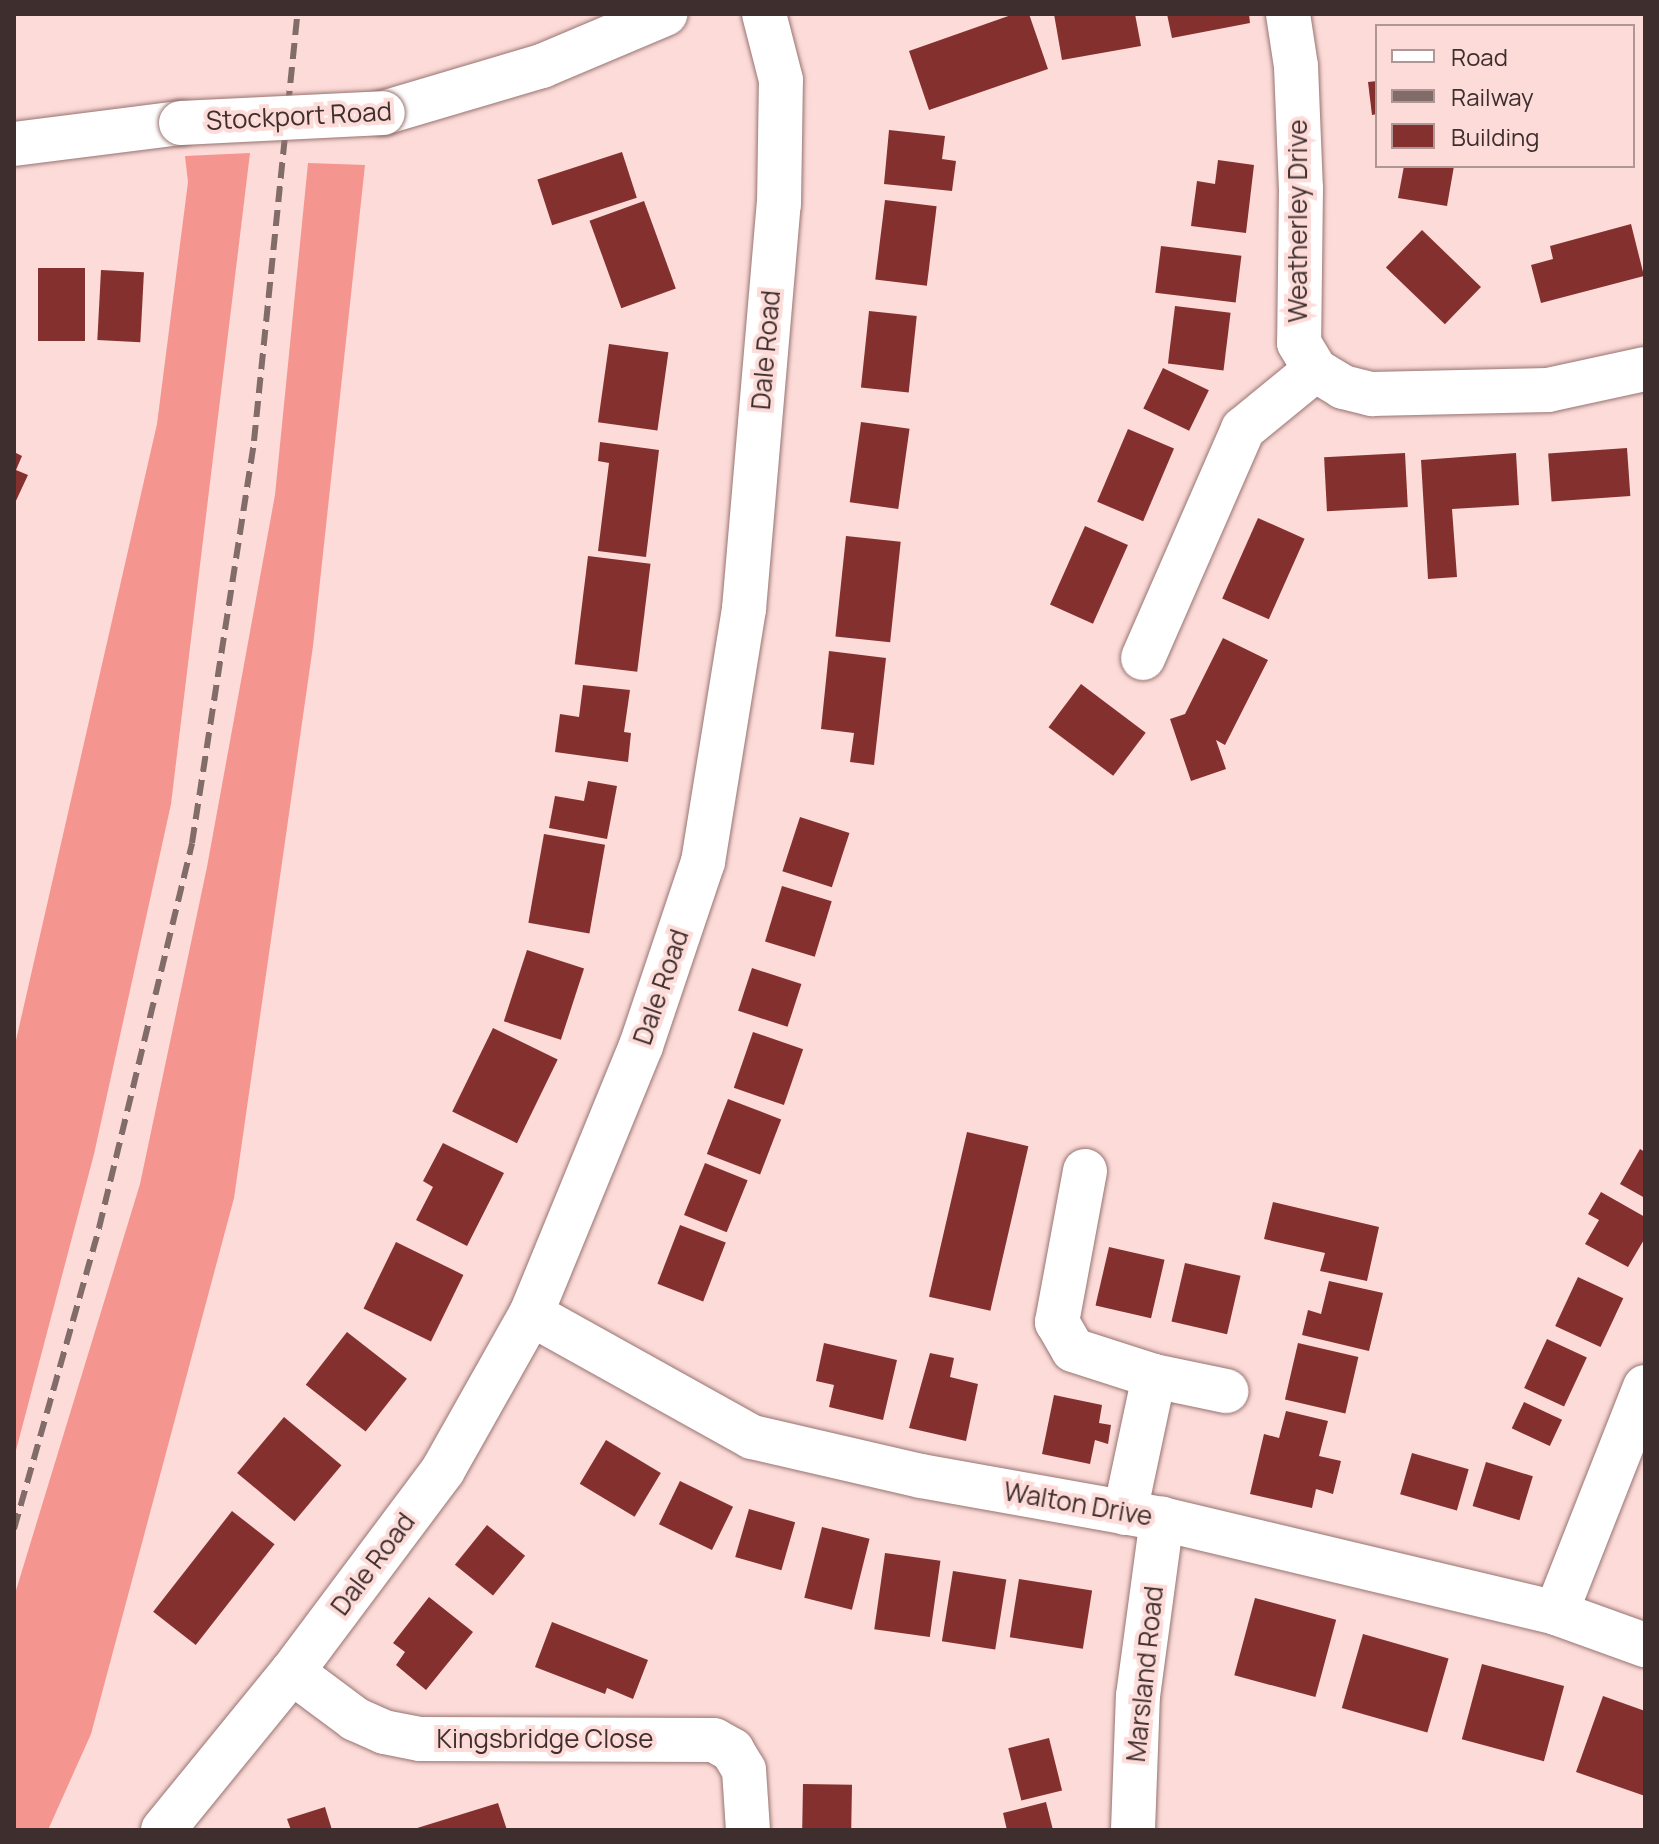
<!DOCTYPE html>
<html>
<head>
<meta charset="utf-8">
<style>
	body { margin:0 }
	#map { position:relative; width:1659px; height:1844px; overflow:hidden; background:#fcdbd8; font-family:Manrope,sans-serif }
	div>[style] { position:absolute }
	.forest>* { inset:0; background:#f4958f }
	.building>* { inset:0; background:#84302f; transform-origin:0 0 }
	.roads { filter:drop-shadow(0 0 2px #987471) drop-shadow(0 0 2px #987471) }
	.minor>* { height:44px; margin:-22px; padding:0 22px; transform-origin:22px; border-radius:22px; background:#fff }
	.primary>* { height:44px; margin:-22px; padding:0 22px; transform-origin:22px; border-radius:22px; background:#fff }
	.rail>* { height:6px; margin-top:-3px; transform-origin:0; background:repeating-linear-gradient(90deg,#816c6a 0 16px,transparent 0 24px) }
	.bridges { filter:drop-shadow(0 0 2px #987471) drop-shadow(0 0 2px #987471) }
	.primary-bridge>* { height:44px; margin:-22px; padding:0 22px; transform-origin:22px; border-radius:22px; background:#fff }
	span { translate:-50% -50%; white-space:nowrap; text-align:center; line-height:1.15; -webkit-text-stroke:8px #fcdbd8; paint-order:stroke }
	.street-label { font-size:26px; color:#3e2f2e }
	.frame { position:absolute; inset:0; border:16px solid #3e2f2e; pointer-events:none }
	.legend { position:absolute; left:1375px; top:24px; width:260px; height:144px; box-sizing:border-box; background:#fcdbd8; border:2px solid #b09694; margin:0; padding:10px 14px; list-style:none; font-size:24px; color:#3e2f2e }
	.legend li { display:flex; align-items:center; gap:16px; height:40px }
	.legend b { width:40px; border:2px solid #b09694 }
</style>
</head>
<body>
<div id="map">
	<div class="forest">
		<i style="clip-path:polygon(250px 153px,171px 804px,94px 1154px,14px 1458px,14px 1049px,157px 424px,188px 182px,185px 156px)"></i>
		<i style="clip-path:polygon(308px 163px,365px 165px,313px 646px,234px 1198px,91px 1734px,48px 1830px,14px 1830px,14px 1597px,140px 1184px,207px 867px,275px 495px)"></i>
	</div>
	<div class="building">
		<i style="clip-path:polygon(1014px 14px,1029px 14px,1048px 69px,929px 110px,909px 51px)"></i>
		<i style="clip-path:polygon(1054px 14px,1135px 14px,1141px 46px,1062px 60px)"></i>
		<i style="clip-path:polygon(1167px 14px,1249px 14px,1250px 23px,1172px 38px)"></i>
		<i style="clip-path:polygon(1377px 81px,1377px 114px,1372px 115px,1368px 82px)"></i>
		<i style="clip-path:polygon(889px 130px,945px 136px,942px 159px,956px 161px,952px 191px,884px 184px)"></i>
		<i style="left:622px;top:152px;width:48px;height:89px;rotate:72deg"></i>
		<i style="clip-path:polygon(1218px 160px,1254px 165px,1246px 233px,1191px 226px,1197px 181px,1215px 184px)"></i>
		<i style="clip-path:polygon(1404px 166px,1454px 166px,1447px 206px,1398px 198px)"></i>
		<i style="left:885px;top:200px;width:52px;height:80px;rotate:7deg"></i>
		<i style="left:644px;top:201px;width:93px;height:58px;rotate:70deg"></i>
		<i style="clip-path:polygon(1631px 224px,1644px 276px,1541px 303px,1531px 265px,1553px 259px,1550px 246px)"></i>
		<i style="left:1422px;top:230px;width:82px;height:52px;rotate:44deg"></i>
		<i style="left:1161px;top:246px;width:81px;height:47px;rotate:7deg"></i>
		<i style="left:38px;top:268px;width:47px;height:73px"></i>
		<i style="left:101px;top:270px;width:43px;height:70px;rotate:3deg"></i>
		<i style="left:1175px;top:306px;width:56px;height:58px;rotate:7deg"></i>
		<i style="left:869px;top:311px;width:48px;height:77px;rotate:6deg"></i>
		<i style="left:609px;top:344px;width:60px;height:79px;rotate:8deg"></i>
		<i style="left:1163px;top:368px;width:51px;height:45px;rotate:26deg"></i>
		<i style="left:861px;top:422px;width:49px;height:81px;rotate:8deg"></i>
		<i style="left:1128px;top:429px;width:50px;height:79px;rotate:23deg"></i>
		<i style="clip-path:polygon(600px 442px,659px 450px,646px 557px,598px 551px,609px 463px,598px 461px)"></i>
		<i style="left:1627px;top:448px;width:48px;height:79px;rotate:86deg"></i>
		<i style="clip-path:polygon(14px 452px,22px 456px,16px 470px,28px 475px,14px 505px)"></i>
		<i style="left:1405px;top:453px;width:54px;height:81px;rotate:87deg"></i>
		<i style="clip-path:polygon(1516px 453px,1519px 505px,1452px 509px,1457px 577px,1428px 579px,1421px 460px)"></i>
		<i style="left:1258px;top:518px;width:51px;height:88px;rotate:24deg"></i>
		<i style="left:1085px;top:526px;width:47px;height:86px;rotate:24deg"></i>
		<i style="left:846px;top:536px;width:55px;height:101px;rotate:6deg"></i>
		<i style="left:588px;top:556px;width:63px;height:109px;rotate:7deg"></i>
		<i style="clip-path:polygon(1223px 638px,1268px 660px,1225px 745px,1216px 740px,1226px 769px,1191px 781px,1170px 719px,1185px 714px)"></i>
		<i style="clip-path:polygon(829px 651px,886px 658px,874px 765px,850px 762px,854px 733px,821px 729px)"></i>
		<i style="left:1081px;top:684px;width:81px;height:54px;rotate:37deg"></i>
		<i style="clip-path:polygon(583px 685px,630px 690px,624px 732px,631px 733px,628px 762px,555px 752px,560px 714px,579px 717px)"></i>
		<i style="clip-path:polygon(588px 781px,617px 786px,607px 839px,549px 828px,555px 796px,584px 801px)"></i>
		<i style="left:800px;top:817px;width:52px;height:57px;rotate:18deg"></i>
		<i style="left:544px;top:834px;width:62px;height:90px;rotate:10deg"></i>
		<i style="left:782px;top:886px;width:52px;height:58px;rotate:17deg"></i>
		<i style="left:527px;top:950px;width:60px;height:75px;rotate:18deg"></i>
		<i style="left:752px;top:968px;width:52px;height:45px;rotate:18deg"></i>
		<i style="left:493px;top:1028px;width:72px;height:93px;rotate:26deg"></i>
		<i style="left:753px;top:1032px;width:53px;height:59px;rotate:19deg"></i>
		<i style="left:728px;top:1099px;width:57px;height:59px;rotate:21deg"></i>
		<i style="left:967px;top:1132px;width:63px;height:169px;rotate:13deg"></i>
		<i style="clip-path:polygon(443px 1143px,504px 1173px,467px 1246px,416px 1220px,433px 1187px,423px 1181px)"></i>
		<i style="clip-path:polygon(1640px 1149px,1645px 1152px,1645px 1198px,1620px 1184px)"></i>
		<i style="left:705px;top:1163px;width:46px;height:56px;rotate:22deg"></i>
		<i style="clip-path:polygon(1601px 1192px,1645px 1217px,1645px 1238px,1628px 1267px,1585px 1244px,1599px 1220px,1588px 1214px)"></i>
		<i style="clip-path:polygon(1273px 1202px,1379px 1227px,1367px 1281px,1320px 1271px,1325px 1253px,1264px 1239px)"></i>
		<i style="left:680px;top:1225px;width:49px;height:63px;rotate:21deg"></i>
		<i style="left:396px;top:1242px;width:75px;height:74px;rotate:26deg"></i>
		<i style="left:1109px;top:1247px;width:57px;height:60px;rotate:13deg"></i>
		<i style="left:1185px;top:1263px;width:57px;height:60px;rotate:13deg"></i>
		<i style="left:1578px;top:1277px;width:50px;height:54px;rotate:25deg"></i>
		<i style="clip-path:polygon(1329px 1281px,1383px 1293px,1369px 1351px,1302px 1335px,1308px 1310px,1321px 1314px)"></i>
		<i style="left:347px;top:1332px;width:76px;height:67px;rotate:38deg"></i>
		<i style="left:1547px;top:1339px;width:44px;height:54px;rotate:25deg"></i>
		<i style="clip-path:polygon(824px 1343px,897px 1360px,883px 1420px,829px 1407px,834px 1385px,816px 1381px)"></i>
		<i style="left:1298px;top:1343px;width:62px;height:58px;rotate:13deg"></i>
		<i style="clip-path:polygon(930px 1353px,954px 1358px,950px 1377px,978px 1384px,966px 1441px,909px 1428px)"></i>
		<i style="clip-path:polygon(1054px 1395px,1102px 1405px,1099px 1423px,1111px 1425px,1108px 1444px,1095px 1440px,1090px 1464px,1042px 1454px)"></i>
		<i style="left:1524px;top:1402px;width:42px;height:29px;rotate:25deg"></i>
		<i style="clip-path:polygon(1286px 1411px,1328px 1421px,1319px 1456px,1341px 1461px,1333px 1494px,1316px 1489px,1312px 1508px,1250px 1494px,1264px 1434px,1279px 1438px)"></i>
		<i style="left:284px;top:1417px;width:75px;height:73px;rotate:40deg"></i>
		<i style="left:606px;top:1440px;width:64px;height:51px;rotate:31deg"></i>
		<i style="left:1412px;top:1453px;width:59px;height:43px;rotate:16deg"></i>
		<i style="left:1486px;top:1462px;width:49px;height:46px;rotate:17deg"></i>
		<i style="left:680px;top:1481px;width:59px;height:48px;rotate:26deg"></i>
		<i style="left:749px;top:1509px;width:48px;height:50px;rotate:16deg"></i>
		<i style="left:232px;top:1511px;width:54px;height:128px;rotate:38deg"></i>
		<i style="left:487px;top:1525px;width:49px;height:51px;rotate:39deg"></i>
		<i style="left:822px;top:1527px;width:49px;height:73px;rotate:14deg"></i>
		<i style="left:885px;top:1553px;width:56px;height:77px;rotate:8deg"></i>
		<i style="left:953px;top:1571px;width:54px;height:71px;rotate:9deg"></i>
		<i style="left:1019px;top:1579px;width:74px;height:59px;rotate:9deg"></i>
		<i style="clip-path:polygon(429px 1597px,473px 1632px,426px 1690px,396px 1665px,405px 1652px,393px 1643px)"></i>
		<i style="left:1255px;top:1598px;width:84px;height:80px;rotate:15deg"></i>
		<i style="clip-path:polygon(552px 1622px,648px 1660px,633px 1699px,607px 1688px,605px 1694px,535px 1667px)"></i>
		<i style="left:1363px;top:1634px;width:89px;height:77px;rotate:16deg"></i>
		<i style="left:1482px;top:1664px;width:85px;height:78px;rotate:15deg"></i>
		<i style="clip-path:polygon(1603px 1696px,1645px 1711px,1645px 1796px,1576px 1772px)"></i>
		<i style="left:1049px;top:1738px;width:54px;height:42px;rotate:76deg"></i>
		<i style="left:803px;top:1784px;width:49px;height:46px;rotate:1deg"></i>
		<i style="clip-path:polygon(1046px 1802px,1053px 1830px,1007px 1830px,1003px 1813px)"></i>
		<i style="clip-path:polygon(498px 1803px,507px 1830px,414px 1830px,414px 1829px)"></i>
		<i style="clip-path:polygon(325px 1807px,332px 1830px,291px 1830px,287px 1819px)"></i>
	</div>
	<div class="roads">
		<div class="minor">
			<i style="left:1288px;top:14px;width:53px;rotate:81.3deg"></i>
			<i style="left:1296px;top:66px;width:122px;rotate:87.7deg"></i>
			<i style="left:1301px;top:188px;width:155px;rotate:90.7deg"></i>
			<i style="left:1299px;top:343px;width:31px;rotate:59deg"></i>
			<i style="left:1315px;top:370px;width:33px;rotate:31deg"></i>
			<i style="left:1343px;top:387px;width:30px;rotate:14deg"></i>
			<i style="left:1372px;top:394px;width:176px;rotate:-1.3deg"></i>
			<i style="left:1548px;top:390px;width:99px;rotate:-12.2deg"></i>
			<i style="left:1143px;top:658px;width:250px;rotate:-66.4deg"></i>
			<i style="left:1243px;top:429px;width:93px;rotate:-39.3deg"></i>
			<i style="left:1085px;top:1171px;width:154px;rotate:100.5deg"></i>
			<i style="left:1057px;top:1322px;width:32px;rotate:60deg"></i>
			<i style="left:1073px;top:1350px;width:85px;rotate:17.8deg"></i>
			<i style="left:1154px;top:1376px;width:140px;rotate:102deg"></i>
			<i style="left:531px;top:1314px;width:253px;rotate:29.1deg"></i>
			<i style="left:752px;top:1437px;width:173px;rotate:13deg"></i>
			<i style="left:921px;top:1476px;width:245px;rotate:10.1deg"></i>
			<i style="left:1162px;top:1519px;width:405px;rotate:13.4deg"></i>
			<i style="left:1556px;top:1613px;width:95px;rotate:19.8deg"></i>
			<i style="left:1154px;top:1376px;width:74px;rotate:11.8deg"></i>
			<i style="left:1556px;top:1613px;width:243px;rotate:-68.5deg"></i>
			<i style="left:292px;top:1672px;width:79px;rotate:36.7deg"></i>
			<i style="left:355px;top:1719px;width:32px;rotate:24deg"></i>
			<i style="left:384px;top:1732px;width:37px;rotate:11deg"></i>
			<i style="left:420px;top:1739px;width:294px;rotate:0.2deg"></i>
			<i style="left:714px;top:1740px;width:21px;rotate:29deg"></i>
			<i style="left:732px;top:1750px;width:23px;rotate:59deg"></i>
			<i style="left:744px;top:1770px;width:60px;rotate:86.2deg"></i>
			<i style="left:163px;top:1830px;width:204px;rotate:-50.8deg"></i>
			<i style="left:292px;top:1672px;width:252px;rotate:-53.2deg"></i>
			<i style="left:443px;top:1470px;width:179px;rotate:-60.6deg"></i>
			<i style="left:531px;top:1314px;width:290px;rotate:-67.7deg"></i>
			<i style="left:641px;top:1046px;width:194px;rotate:-71.4deg"></i>
			<i style="left:703px;top:862px;width:256px;rotate:-80.8deg"></i>
			<i style="left:744px;top:609px;width:407px;rotate:-85.1deg"></i>
			<i style="left:779px;top:204px;width:124px;rotate:-89.1deg"></i>
			<i style="left:781px;top:80px;width:68px;rotate:-104.4deg"></i>
			<i style="left:1133px;top:1830px;width:134px;rotate:-87.9deg"></i>
			<i style="left:1138px;top:1696px;width:179px;rotate:-82.3deg"></i>
		</div>
		<div class="primary">
			<i style="left:383px;top:113px;width:166px;rotate:-16.5deg"></i>
			<i style="left:542px;top:66px;width:134px;rotate:-22.9deg"></i>
			<i style="left:14px;top:144px;width:168px;rotate:-7.2deg"></i>
		</div>
	</div>
	<div class="rail">
		<i style="left:14px;top:1529px;width:313px;rotate:-74.2deg"></i>
		<i style="left:99px;top:1228px;width:396px;rotate:-76.4deg"></i>
		<i style="left:192px;top:843px;width:407px;rotate:-81.2deg"></i>
		<i style="left:254px;top:441px;width:429px;rotate:-84.2deg"></i>
	</div>
	<div class="bridges">
		<div class="primary-bridge">
			<i style="left:181px;top:123px;width:202px;rotate:-2.8deg"></i>
		</div>
	</div>
	<div class="street-label">
		<span style="left:299px;top:116px;rotate:-3deg">Stockport Road</span>
		<span style="left:1298px;top:221px;rotate:-90deg">Weatherley Drive</span>
		<span style="left:766px;top:350px;rotate:-85deg">Dale Road</span>
		<span style="left:661px;top:987px;rotate:-71deg">Dale Road</span>
		<span style="left:1078px;top:1504px;rotate:10deg">Walton Drive</span>
		<span style="left:373px;top:1564px;rotate:-53deg">Dale Road</span>
		<span style="left:1145px;top:1674px;rotate:-84deg">Marsland Road</span>
		<span style="left:545px;top:1739px">Kingsbridge Close</span>
	</div>
	<div class="frame"></div>
	<ul class="legend">
	<li><b style="height:10px;background:#fff"></b>Road</li>
	<li><b style="height:10px;background:#816c6a"></b>Railway</li>
	<li><b style="height:22px;background:#84302f"></b>Building</li>
	</ul>
</div>
</body>
</html>
